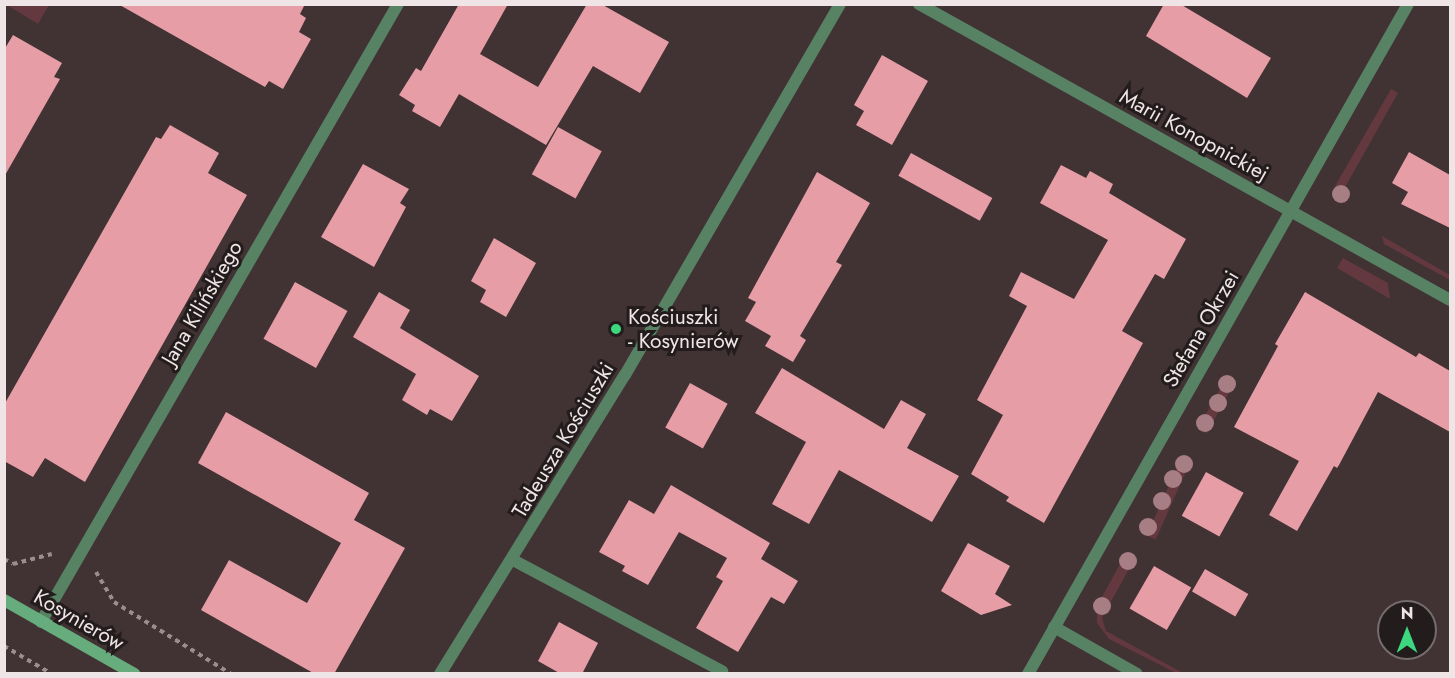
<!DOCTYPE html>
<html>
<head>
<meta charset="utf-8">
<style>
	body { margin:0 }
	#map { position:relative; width:1455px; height:678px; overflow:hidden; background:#413234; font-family:Jost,sans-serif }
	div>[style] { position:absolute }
	.green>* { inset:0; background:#63383e; transform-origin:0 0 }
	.building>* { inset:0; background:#e69da5; transform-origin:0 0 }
	.path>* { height:4px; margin-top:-2px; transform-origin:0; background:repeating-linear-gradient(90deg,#998d8e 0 4.5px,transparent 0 9px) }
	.service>* { height:12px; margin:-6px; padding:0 6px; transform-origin:6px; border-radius:6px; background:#578264 }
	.minor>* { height:12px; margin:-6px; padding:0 6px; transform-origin:6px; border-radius:6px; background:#578264 }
	.tertiary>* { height:12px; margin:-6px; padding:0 6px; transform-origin:6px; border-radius:6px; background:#578264 }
	.secondary>* { height:12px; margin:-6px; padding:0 6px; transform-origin:6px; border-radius:6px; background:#66ac7c }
	.trees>* { width:18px; height:18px; margin:-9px; border-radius:50%; background:#a67e83 }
	.dots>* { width:16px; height:16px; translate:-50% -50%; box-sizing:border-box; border:3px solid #231c1d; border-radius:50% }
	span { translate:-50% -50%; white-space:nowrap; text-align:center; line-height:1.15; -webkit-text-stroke:6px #231c1d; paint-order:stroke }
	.street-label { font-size:21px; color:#efe5e6 }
	.poi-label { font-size:21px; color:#efe5e6 }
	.left { translate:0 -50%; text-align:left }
	.frame { position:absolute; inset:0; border:6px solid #efe5e6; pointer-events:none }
	.north { position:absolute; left:1377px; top:600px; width:60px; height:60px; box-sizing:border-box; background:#231c1d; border:2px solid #756c6d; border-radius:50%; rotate:0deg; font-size:16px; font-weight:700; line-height:24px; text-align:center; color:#efe5e6 }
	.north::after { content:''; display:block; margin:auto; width:21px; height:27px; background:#3cd77e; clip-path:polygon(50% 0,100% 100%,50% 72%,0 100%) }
</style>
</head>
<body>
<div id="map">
	<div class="green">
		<i style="clip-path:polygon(5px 4px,49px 4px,49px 5px,38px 24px)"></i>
		<i style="clip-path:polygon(1391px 89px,1398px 93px,1343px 191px,1346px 204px,1339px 200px,1335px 186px)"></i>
		<i style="clip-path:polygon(1382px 236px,1450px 275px,1450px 280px,1384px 244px)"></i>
		<i style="clip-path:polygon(1343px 258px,1388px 283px,1390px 299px,1337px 268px)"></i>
		<i style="left:1227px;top:376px;width:10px;height:60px;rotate:29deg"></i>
		<i style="left:1182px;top:456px;width:10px;height:87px;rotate:24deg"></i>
		<i style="clip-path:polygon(1126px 553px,1135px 558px,1102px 618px,1106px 631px,1183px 673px,1176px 673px,1109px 639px,1097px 623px,1097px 606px)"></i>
	</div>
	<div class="building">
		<i style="clip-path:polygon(118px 4px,305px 4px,300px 14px,306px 18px,299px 32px,311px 39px,283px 89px,269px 81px,265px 87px)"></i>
		<i style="clip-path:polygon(459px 4px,508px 4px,480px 54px,538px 87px,587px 4px,601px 4px,669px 42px,640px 93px,593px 66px,546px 145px,459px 94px,440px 127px,412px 111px,415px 105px,399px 95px,416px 68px,421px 71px)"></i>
		<i style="clip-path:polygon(1164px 4px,1180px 4px,1271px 58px,1247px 98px,1146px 36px)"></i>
		<i style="clip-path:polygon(13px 35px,62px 63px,54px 77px,60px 79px,4px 177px,4px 50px)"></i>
		<i style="clip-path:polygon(882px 55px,928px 81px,892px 145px,856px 125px,864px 111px,854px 105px)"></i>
		<i style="clip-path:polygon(170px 125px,219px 153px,208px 173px,247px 195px,85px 482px,45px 458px,33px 477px,4px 461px,4px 405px,156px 137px,161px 139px)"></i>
		<i style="left:558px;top:127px;width:50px;height:54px;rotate:29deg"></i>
		<i style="clip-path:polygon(1409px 152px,1450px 175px,1450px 228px,1401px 204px,1408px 192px,1392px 183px)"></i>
		<i style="left:911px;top:153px;width:93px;height:26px;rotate:29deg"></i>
		<i style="clip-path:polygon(363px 164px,409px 189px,400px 203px,406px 207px,374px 267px,321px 237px)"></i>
		<i style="clip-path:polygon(1061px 165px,1086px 178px,1090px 171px,1113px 184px,1109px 193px,1186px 239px,1164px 279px,1155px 274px,1122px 331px,1143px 343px,1044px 523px,1006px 501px,1009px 497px,971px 474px,1003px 415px,977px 400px,1027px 306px,1009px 296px,1021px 272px,1074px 299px,1108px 240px,1040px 203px)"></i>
		<i style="clip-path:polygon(817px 172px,870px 203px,836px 262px,842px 265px,800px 336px,806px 340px,793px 362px,765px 346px,771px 336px,745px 321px,756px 302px,748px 298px)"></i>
		<i style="clip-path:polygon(494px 238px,536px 263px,506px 317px,480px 302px,486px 290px,471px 281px)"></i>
		<i style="left:295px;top:282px;width:60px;height:65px;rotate:29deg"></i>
		<i style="clip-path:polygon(379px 292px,410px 310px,400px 328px,479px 376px,452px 421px,430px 409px,427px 415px,402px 400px,416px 374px,353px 337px)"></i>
		<i style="clip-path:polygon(1305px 292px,1416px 357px,1419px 353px,1450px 371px,1450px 432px,1378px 392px,1339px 465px,1337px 468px,1334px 466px,1297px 531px,1269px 515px,1299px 461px,1234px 427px,1278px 346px,1275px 344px)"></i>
		<i style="clip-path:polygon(782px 368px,884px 429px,901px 400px,926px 414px,907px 448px,959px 476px,932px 522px,839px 470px,809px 524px,772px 504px,806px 442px,755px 413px)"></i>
		<i style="left:690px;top:383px;width:43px;height:51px;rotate:29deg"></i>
		<i style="clip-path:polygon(226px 412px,369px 493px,354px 520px,405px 548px,334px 674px,315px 674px,201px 610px,229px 560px,307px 603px,341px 543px,198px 463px)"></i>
		<i style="left:1206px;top:472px;width:43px;height:50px;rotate:29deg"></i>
		<i style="clip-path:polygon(671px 485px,770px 543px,761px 559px,798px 581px,784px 604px,771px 597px,738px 652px,696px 628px,723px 581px,716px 577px,727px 558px,679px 532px,648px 585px,622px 571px,625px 566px,599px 552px,629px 500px,654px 514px)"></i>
		<i style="clip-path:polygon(968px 543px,1010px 566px,995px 594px,1012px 605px,981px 615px,941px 591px)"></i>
		<i style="left:1154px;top:566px;width:43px;height:49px;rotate:30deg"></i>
		<i style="left:1205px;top:569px;width:50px;height:26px;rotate:30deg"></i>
		<i style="clip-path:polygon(559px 622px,598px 643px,582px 674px,561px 674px,538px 661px)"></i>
	</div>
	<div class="path">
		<i style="left:4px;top:559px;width:10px;rotate:29deg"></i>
		<i style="left:13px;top:564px;width:40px;rotate:-14.4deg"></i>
		<i style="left:96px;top:572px;width:35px;rotate:59deg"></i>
		<i style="left:114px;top:602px;width:137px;rotate:31.6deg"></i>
		<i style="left:4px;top:646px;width:56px;rotate:30.3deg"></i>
	</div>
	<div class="service">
		<i style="left:513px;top:560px;width:237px;rotate:28deg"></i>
	</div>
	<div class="minor">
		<i style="left:919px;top:4px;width:608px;rotate:29.14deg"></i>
		<i style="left:41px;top:622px;width:714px;rotate:-59.99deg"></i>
		<i style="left:1054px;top:627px;width:95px;rotate:29.5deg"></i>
		<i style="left:1028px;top:674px;width:770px;rotate:-60.44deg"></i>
	</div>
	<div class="tertiary">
		<i style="left:440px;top:674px;width:352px;rotate:-58.3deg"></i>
		<i style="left:625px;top:375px;width:429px;rotate:-59.9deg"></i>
	</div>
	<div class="secondary">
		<i style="left:4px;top:600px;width:150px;rotate:29.6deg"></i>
	</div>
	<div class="trees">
		<i style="left:1341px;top:194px"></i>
		<i style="left:1227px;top:384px"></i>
		<i style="left:1218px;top:403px"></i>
		<i style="left:1205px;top:423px"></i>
		<i style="left:1184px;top:464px"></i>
		<i style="left:1173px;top:479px"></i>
		<i style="left:1162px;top:501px"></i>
		<i style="left:1148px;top:527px"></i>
		<i style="left:1128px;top:561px"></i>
		<i style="left:1102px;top:606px"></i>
	</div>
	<div class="dots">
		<i style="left:616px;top:329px;background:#3cd77e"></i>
	</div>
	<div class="street-label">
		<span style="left:1194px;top:135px;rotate:29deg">Marii Konopnickiej</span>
		<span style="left:202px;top:303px;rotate:-60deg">Jana Kilińskiego</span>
		<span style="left:1201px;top:329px;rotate:-60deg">Stefana Okrzei</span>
		<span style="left:563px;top:440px;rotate:-59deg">Tadeusza Kościuszki</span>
		<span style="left:79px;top:620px;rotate:30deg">Kosynierów</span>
	</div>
	<div class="poi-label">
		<span class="left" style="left:628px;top:329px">Kościuszki<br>- Kosynierów</span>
	</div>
	<div class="frame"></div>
	<div class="north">N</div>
</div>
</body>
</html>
